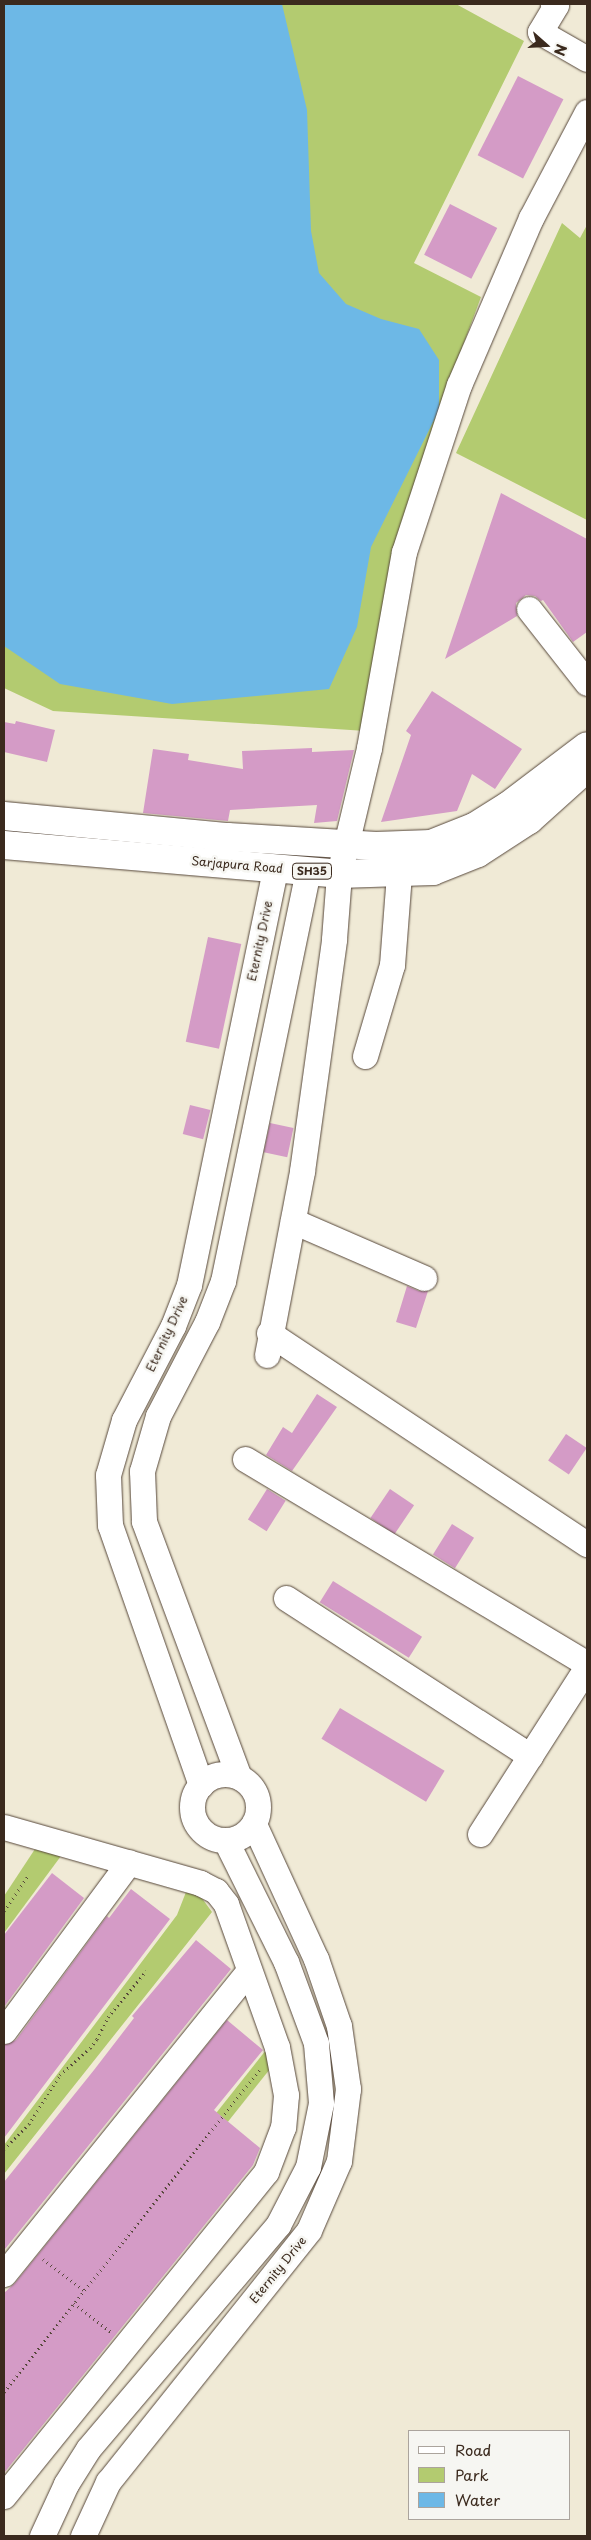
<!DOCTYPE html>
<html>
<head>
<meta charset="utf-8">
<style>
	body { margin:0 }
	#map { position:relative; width:591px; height:2540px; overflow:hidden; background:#f0ead6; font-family:"Playpen Sans",sans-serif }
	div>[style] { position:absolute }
	.green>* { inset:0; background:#b3cb70 }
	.water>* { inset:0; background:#6db8e6 }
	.building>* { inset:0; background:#d49bc6; transform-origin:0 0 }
	.path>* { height:3px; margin-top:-1.5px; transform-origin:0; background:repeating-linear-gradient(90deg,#56473a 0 1px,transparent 0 5px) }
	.roads { filter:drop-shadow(0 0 1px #56473a) drop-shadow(0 0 1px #56473a) }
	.minor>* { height:25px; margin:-12.5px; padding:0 12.5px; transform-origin:12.5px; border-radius:12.5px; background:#fff }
	.minor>.ring { margin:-12.5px; padding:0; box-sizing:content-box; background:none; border:25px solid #fff; border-radius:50% }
	.major>* { height:28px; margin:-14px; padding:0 14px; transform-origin:14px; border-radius:14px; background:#fff }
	span { translate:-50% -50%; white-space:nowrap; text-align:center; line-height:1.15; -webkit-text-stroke:5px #f6f6f2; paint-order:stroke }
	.shield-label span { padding:1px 4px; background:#f6f6f2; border:1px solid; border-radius:4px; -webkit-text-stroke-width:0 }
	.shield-label { font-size:11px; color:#3b2a1e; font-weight:700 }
	.street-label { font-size:12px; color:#3b2a1e }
	.frame { position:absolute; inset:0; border:5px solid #3b2a1e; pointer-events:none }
	.legend { position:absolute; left:408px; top:2430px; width:162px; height:90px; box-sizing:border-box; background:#f6f6f2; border:1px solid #aba49d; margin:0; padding:6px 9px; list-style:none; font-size:15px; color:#3b2a1e }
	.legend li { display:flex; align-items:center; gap:10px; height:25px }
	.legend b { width:25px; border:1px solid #aba49d }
	.north { position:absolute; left:521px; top:20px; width:50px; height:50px; -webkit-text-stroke:4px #f6f6f2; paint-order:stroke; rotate:109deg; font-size:14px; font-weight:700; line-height:20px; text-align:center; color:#3b2a1e }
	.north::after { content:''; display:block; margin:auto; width:18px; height:22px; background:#3b2a1e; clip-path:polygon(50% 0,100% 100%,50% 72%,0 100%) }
</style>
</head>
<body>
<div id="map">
	<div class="green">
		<i style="clip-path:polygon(4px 4px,456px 4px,524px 41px,414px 263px,481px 297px,439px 410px,366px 731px,53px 711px,4px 688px)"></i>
		<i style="clip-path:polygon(562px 223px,580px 238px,587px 225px,587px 520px,456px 453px)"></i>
		<i style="clip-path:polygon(35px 1849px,61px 1856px,4px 1933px,4px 1896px)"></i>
		<i style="clip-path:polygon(186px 1892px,201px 1897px,212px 1912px,4px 2174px,4px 2145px,177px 1915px)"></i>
		<i style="clip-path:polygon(266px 2050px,270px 2069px,4px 2403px,4px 2381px)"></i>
	</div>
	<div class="water">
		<i style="clip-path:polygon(6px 4px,282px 4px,307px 110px,311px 231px,319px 273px,346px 304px,381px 319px,419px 329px,439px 360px,439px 410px,371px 547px,357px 627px,329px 689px,172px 704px,60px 684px,4px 646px,4px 6px)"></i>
	</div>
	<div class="building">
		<i style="left:518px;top:76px;width:51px;height:89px;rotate:27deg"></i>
		<i style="left:450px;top:204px;width:53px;height:57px;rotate:27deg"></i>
		<i style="clip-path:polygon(501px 493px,587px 539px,587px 632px,573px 642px,543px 600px,541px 601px,535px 596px,526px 595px,516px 603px,517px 616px,445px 659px)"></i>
		<i style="clip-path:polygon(432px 691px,522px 749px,495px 789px,472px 774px,457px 811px,381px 822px,411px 735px,406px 731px)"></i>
		<i style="clip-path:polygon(16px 721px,55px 730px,47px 762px,4px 752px,4px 722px,15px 724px)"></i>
		<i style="clip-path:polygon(312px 748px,312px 752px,354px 750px,337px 821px,314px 823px,317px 805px,230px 810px,228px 821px,143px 813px,153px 749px,189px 754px,188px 760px,243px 769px,242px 751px)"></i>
		<i style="left:208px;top:937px;width:34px;height:107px;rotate:12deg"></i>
		<i style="left:190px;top:1105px;width:21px;height:30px;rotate:14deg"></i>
		<i style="left:270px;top:1123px;width:24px;height:30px;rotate:12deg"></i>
		<i style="clip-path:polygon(407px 1286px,419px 1291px,428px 1291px,416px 1328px,396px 1322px)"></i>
		<i style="clip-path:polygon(317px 1394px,337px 1407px,292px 1471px,266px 1455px,283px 1427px,292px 1433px)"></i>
		<i style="left:566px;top:1434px;width:25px;height:32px;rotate:34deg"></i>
		<i style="left:267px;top:1489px;width:22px;height:36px;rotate:32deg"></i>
		<i style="left:390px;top:1489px;width:29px;height:35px;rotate:34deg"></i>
		<i style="left:452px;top:1524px;width:26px;height:36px;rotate:32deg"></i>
		<i style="left:333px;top:1581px;width:105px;height:25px;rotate:32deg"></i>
		<i style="left:340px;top:1708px;width:122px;height:36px;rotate:31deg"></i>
		<i style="clip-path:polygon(52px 1873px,84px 1898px,4px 2007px,4px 1935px)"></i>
		<i style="clip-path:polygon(131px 1889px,170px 1919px,4px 2138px,4px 2045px,16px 2040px,107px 1916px,109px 1918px)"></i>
		<i style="clip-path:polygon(196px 1940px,231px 1969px,5px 2249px,4px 2182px,94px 2070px,134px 2018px,132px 2016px)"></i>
		<i style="clip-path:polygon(227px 2020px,263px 2050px,214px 2110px,260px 2148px,253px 2165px,4px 2473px,4px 2293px,15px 2283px)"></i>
	</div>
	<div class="path">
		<i style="left:4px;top:1911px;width:42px;rotate:-55.6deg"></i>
		<i style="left:4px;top:2149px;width:35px;rotate:-45deg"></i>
		<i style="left:29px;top:2124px;width:58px;rotate:-57.7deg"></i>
		<i style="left:60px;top:2075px;width:40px;rotate:-42deg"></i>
		<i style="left:90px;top:2048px;width:11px;rotate:-52deg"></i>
		<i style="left:97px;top:2039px;width:25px;rotate:-63deg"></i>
		<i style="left:108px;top:2017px;width:60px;rotate:-50.4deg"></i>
		<i style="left:43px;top:2259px;width:51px;rotate:37.1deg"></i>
		<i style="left:74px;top:2303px;width:47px;rotate:38.1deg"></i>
		<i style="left:4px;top:2392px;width:412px;rotate:-51.6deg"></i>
	</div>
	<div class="roads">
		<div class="minor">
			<i style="left:553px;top:4px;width:3px;rotate:18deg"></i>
			<i style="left:556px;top:5px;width:31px;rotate:121deg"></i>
			<i style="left:540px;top:32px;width:54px;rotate:29.9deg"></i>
			<i style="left:529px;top:609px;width:94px;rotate:51.9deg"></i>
			<i style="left:365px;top:1056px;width:95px;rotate:-73.5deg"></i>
			<i style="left:392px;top:965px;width:92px;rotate:-85.6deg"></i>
			<i style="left:293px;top:1221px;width:143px;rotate:23.5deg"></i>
			<i style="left:269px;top:1333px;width:382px;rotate:33.6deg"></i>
			<i style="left:267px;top:1355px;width:187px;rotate:-79.2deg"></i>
			<i style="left:302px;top:1171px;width:234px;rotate:-82.1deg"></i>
			<i style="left:334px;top:939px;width:65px;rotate:-85.6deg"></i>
			<i style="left:339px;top:874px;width:130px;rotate:-76.6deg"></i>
			<i style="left:369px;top:748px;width:199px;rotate:-79.9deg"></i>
			<i style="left:404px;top:552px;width:176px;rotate:-71.8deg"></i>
			<i style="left:459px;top:385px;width:182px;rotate:-66.7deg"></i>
			<i style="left:531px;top:218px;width:120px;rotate:-62.2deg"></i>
			<i style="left:245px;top:1459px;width:399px;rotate:30.9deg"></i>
			<i style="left:286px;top:1598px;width:291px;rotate:32.9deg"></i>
			<i class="ring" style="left:192px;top:1774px;width:41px;height:41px"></i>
			<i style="left:239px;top:1777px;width:273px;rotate:-110.4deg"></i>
			<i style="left:144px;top:1521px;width:50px;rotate:-92.3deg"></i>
			<i style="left:142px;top:1471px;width:57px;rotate:-73.8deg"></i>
			<i style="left:158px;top:1416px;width:106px;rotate:-62.5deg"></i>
			<i style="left:207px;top:1322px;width:44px;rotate:-68.7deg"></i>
			<i style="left:223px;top:1281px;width:419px;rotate:-78.3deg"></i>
			<i style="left:201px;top:1785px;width:275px;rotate:-109.3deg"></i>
			<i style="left:110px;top:1525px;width:50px;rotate:-92.3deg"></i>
			<i style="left:108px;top:1475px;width:57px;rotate:-73.8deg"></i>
			<i style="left:124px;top:1420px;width:106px;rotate:-62.5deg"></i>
			<i style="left:173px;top:1326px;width:44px;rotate:-68.7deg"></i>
			<i style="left:189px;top:1285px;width:426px;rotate:-78.3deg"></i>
			<i style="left:4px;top:1827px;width:204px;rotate:15.9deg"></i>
			<i style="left:200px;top:1883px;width:18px;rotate:27deg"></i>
			<i style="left:216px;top:1891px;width:16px;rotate:52deg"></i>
			<i style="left:226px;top:1904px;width:152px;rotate:70.4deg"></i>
			<i style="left:277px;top:2047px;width:49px;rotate:79.4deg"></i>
			<i style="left:286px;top:2095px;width:32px;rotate:95deg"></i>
			<i style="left:283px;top:2127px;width:48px;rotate:110.7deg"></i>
			<i style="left:266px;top:2172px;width:417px;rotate:129deg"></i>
			<i style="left:480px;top:1834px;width:198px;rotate:-57.4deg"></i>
			<i style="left:4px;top:2031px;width:210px;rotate:-53.5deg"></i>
			<i style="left:4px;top:2274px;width:390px;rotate:-51.1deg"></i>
			<i style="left:42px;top:2536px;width:57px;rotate:-65.2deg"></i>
			<i style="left:66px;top:2484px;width:41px;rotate:-57.8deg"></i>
			<i style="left:88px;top:2449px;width:294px;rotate:-49.7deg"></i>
			<i style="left:278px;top:2225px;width:65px;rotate:-62.7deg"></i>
			<i style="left:308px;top:2167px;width:65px;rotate:-78.5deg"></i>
			<i style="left:321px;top:2103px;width:60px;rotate:-94.8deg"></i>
			<i style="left:316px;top:2043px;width:86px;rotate:-110.3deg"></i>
			<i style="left:286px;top:1962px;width:135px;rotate:-116.4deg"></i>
			<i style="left:83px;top:2536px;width:60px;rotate:-65.2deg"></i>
			<i style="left:108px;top:2482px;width:322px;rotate:-51.4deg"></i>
			<i style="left:309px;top:2230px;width:75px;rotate:-66.5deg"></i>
			<i style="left:339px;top:2161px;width:73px;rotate:-82.9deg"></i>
			<i style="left:348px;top:2089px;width:64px;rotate:-98.1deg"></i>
			<i style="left:339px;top:2026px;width:71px;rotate:-108.9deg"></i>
			<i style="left:316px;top:1959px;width:149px;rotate:-114.7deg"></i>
		</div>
		<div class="major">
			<i style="left:4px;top:816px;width:225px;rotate:5.4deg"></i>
			<i style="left:228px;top:837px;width:148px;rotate:3.5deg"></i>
			<i style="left:376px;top:846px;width:55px;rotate:-2.1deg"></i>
			<i style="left:431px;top:844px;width:46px;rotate:-21.6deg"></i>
			<i style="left:474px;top:827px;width:40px;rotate:-32deg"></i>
			<i style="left:508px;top:806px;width:99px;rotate:-37.2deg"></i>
			<i style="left:4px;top:845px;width:336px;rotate:4.9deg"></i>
			<i style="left:339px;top:874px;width:94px;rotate:-1.8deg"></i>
			<i style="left:433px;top:871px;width:48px;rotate:-21.8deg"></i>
			<i style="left:478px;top:853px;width:61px;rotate:-32.9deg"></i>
			<i style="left:529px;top:820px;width:78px;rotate:-41.9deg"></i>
		</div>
	</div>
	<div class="shield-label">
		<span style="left:312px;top:871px">SH35</span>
	</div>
	<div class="street-label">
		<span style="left:237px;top:865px;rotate:5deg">Sarjapura Road</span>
		<span style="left:260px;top:941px;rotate:-78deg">Eternity Drive</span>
		<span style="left:167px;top:1334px;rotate:-65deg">Eternity Drive</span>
		<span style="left:278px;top:2270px;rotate:-51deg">Eternity Drive</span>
	</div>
	<div class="frame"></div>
	<ul class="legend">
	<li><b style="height:6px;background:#fff"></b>Road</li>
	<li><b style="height:14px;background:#b3cb70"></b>Park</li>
	<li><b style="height:14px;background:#6db8e6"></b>Water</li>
	</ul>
	<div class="north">N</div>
</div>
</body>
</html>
